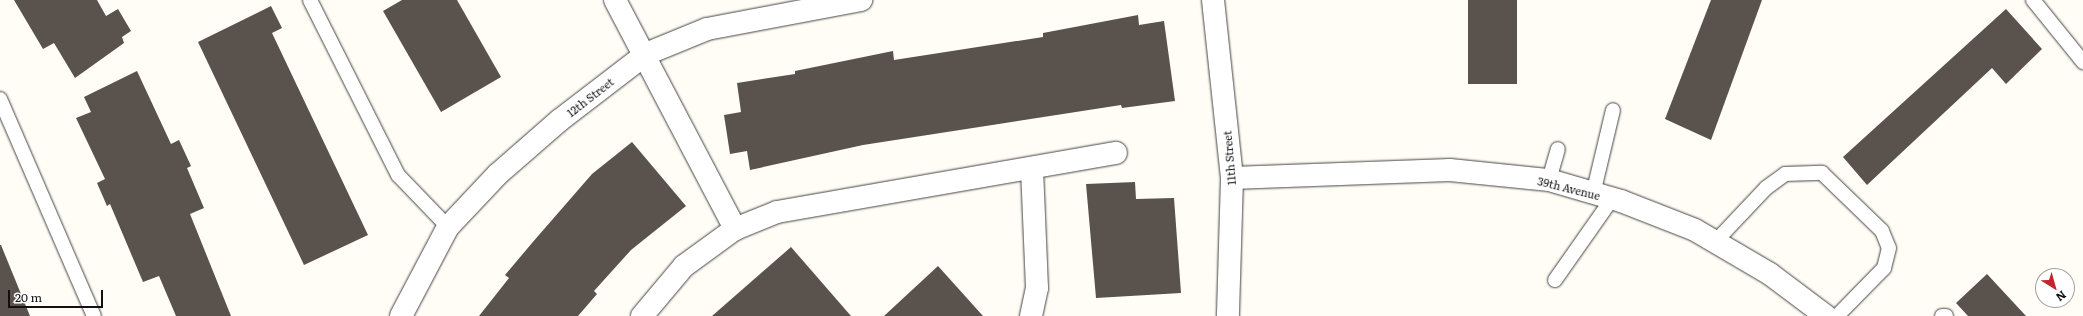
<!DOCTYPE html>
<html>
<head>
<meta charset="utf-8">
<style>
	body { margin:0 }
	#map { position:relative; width:2083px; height:316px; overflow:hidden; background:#fffdf5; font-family:Literata,serif }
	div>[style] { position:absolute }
	.building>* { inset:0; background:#5a524d; transform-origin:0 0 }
	.roads { filter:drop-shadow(0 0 1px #444) drop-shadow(0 0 1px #444) }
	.lane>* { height:14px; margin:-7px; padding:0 7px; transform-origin:7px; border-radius:7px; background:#fff }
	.street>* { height:22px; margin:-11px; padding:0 11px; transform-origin:11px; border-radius:11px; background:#fff }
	span { translate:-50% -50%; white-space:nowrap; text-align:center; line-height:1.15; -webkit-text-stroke:4px #fff; paint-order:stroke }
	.street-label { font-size:11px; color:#111 }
	.north { position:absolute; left:2035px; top:268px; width:40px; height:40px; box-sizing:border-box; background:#fff; border:1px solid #a0a0a0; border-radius:50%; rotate:143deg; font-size:11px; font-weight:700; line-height:16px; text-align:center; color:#111 }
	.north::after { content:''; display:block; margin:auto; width:14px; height:18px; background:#c4262e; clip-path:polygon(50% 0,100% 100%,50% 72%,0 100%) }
	.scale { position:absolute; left:8px; top:290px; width:95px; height:18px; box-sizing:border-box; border:2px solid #111; border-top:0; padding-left:5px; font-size:12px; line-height:14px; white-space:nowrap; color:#111; -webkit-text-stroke:3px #fff; paint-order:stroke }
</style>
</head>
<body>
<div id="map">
	<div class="building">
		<i style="clip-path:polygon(14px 0,97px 0,106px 16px,118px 9px,131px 31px,122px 37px,124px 43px,75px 78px,54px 43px,43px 49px)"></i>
		<i style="clip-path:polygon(402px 0,457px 0,501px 77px,441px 112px,383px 11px)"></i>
		<i style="left:1468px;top:0;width:49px;height:84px"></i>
		<i style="clip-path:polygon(1711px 0,1762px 0,1711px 140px,1665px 119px)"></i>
		<i style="clip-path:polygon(271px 6px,282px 28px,272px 33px,368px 235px,304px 265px,198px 42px)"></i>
		<i style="clip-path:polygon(2006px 9px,2042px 49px,2006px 84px,1992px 68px,1867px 185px,1843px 157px)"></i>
		<i style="clip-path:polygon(1138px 15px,1139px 25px,1164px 21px,1175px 101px,1122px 108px,1121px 105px,863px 145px,750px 170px,747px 151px,730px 154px,724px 115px,741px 112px,737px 83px,795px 74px,795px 71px,893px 51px,894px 60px,1043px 37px,1043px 33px)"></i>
		<i style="clip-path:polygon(137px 71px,171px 144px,179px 140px,191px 166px,187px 168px,204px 208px,190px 214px,231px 316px,176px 316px,159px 276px,143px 282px,110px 204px,107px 206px,97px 183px,105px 179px,76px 118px,91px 112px,84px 97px)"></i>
		<i style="clip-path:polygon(632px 142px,686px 206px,631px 250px,594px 291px,597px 294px,578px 316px,479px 316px,509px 278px,505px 275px,532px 243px,592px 174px)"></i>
		<i style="clip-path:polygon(1135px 182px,1136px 199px,1174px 198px,1181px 293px,1096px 298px,1086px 184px)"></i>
		<i style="clip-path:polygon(0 245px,1px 245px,30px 316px,0 316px)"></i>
		<i style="clip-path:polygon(791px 247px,851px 316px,712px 316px)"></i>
		<i style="clip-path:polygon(938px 266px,983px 316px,884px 316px)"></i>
		<i style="clip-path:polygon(1987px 274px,2026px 316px,1968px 316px,1956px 303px)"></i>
	</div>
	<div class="roads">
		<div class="lane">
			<i style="left:310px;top:0;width:196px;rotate:63.3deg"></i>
			<i style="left:398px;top:175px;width:72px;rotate:46.1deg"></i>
			<i style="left:2033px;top:0;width:80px;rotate:51.1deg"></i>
			<i style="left:0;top:99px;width:236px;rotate:66.6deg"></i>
			<i style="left:1549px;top:180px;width:32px;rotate:-74deg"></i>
			<i style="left:1593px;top:194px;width:86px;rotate:-76.6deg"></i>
			<i style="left:1715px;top:242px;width:74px;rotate:-46.6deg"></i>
			<i style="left:1766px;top:188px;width:24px;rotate:-36deg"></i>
			<i style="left:1785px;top:174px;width:37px;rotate:-2deg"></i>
			<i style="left:1822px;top:173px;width:83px;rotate:44deg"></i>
			<i style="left:1882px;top:231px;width:18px;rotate:68deg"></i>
			<i style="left:1889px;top:248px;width:21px;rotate:104deg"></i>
			<i style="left:1884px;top:268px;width:67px;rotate:134.4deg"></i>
			<i style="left:1555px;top:280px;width:99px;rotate:-54.9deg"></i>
			<i style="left:1942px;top:316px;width:4px"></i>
		</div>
		<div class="street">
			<i style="left:615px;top:0;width:259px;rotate:62.3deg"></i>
			<i style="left:1213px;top:0;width:179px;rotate:83.9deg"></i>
			<i style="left:1232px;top:178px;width:138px;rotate:91.7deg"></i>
			<i style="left:1232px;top:178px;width:218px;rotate:-2.1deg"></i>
			<i style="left:1450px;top:170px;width:100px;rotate:5.8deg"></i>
			<i style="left:1549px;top:180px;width:75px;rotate:16.3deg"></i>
			<i style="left:1621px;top:201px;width:79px;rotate:21.4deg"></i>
			<i style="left:1695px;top:230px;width:87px;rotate:30.4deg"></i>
			<i style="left:1770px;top:274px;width:70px;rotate:36.9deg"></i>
			<i style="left:401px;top:316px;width:101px;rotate:-62.2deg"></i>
			<i style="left:448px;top:227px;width:73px;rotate:-46.7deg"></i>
			<i style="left:498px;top:174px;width:82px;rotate:-41.1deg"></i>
			<i style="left:560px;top:120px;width:108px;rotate:-37.5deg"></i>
			<i style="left:646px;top:54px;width:66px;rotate:-22.3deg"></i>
			<i style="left:707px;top:29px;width:157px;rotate:-10.7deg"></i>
			<i style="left:642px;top:316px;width:65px;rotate:-50deg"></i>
			<i style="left:684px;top:266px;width:63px;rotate:-36deg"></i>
			<i style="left:735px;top:229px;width:45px;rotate:-22deg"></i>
			<i style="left:777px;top:212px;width:344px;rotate:-9.9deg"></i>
			<i style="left:1031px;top:316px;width:29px;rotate:-78deg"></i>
			<i style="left:1037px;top:288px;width:119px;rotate:-92.4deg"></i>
		</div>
	</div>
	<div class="street-label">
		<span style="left:590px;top:97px;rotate:-38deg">12th Street</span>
		<span style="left:1229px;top:158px;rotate:-95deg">11th Street</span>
		<span style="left:1569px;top:188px;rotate:14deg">39th Avenue</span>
	</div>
	<div class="north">N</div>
	<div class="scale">20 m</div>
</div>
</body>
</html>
